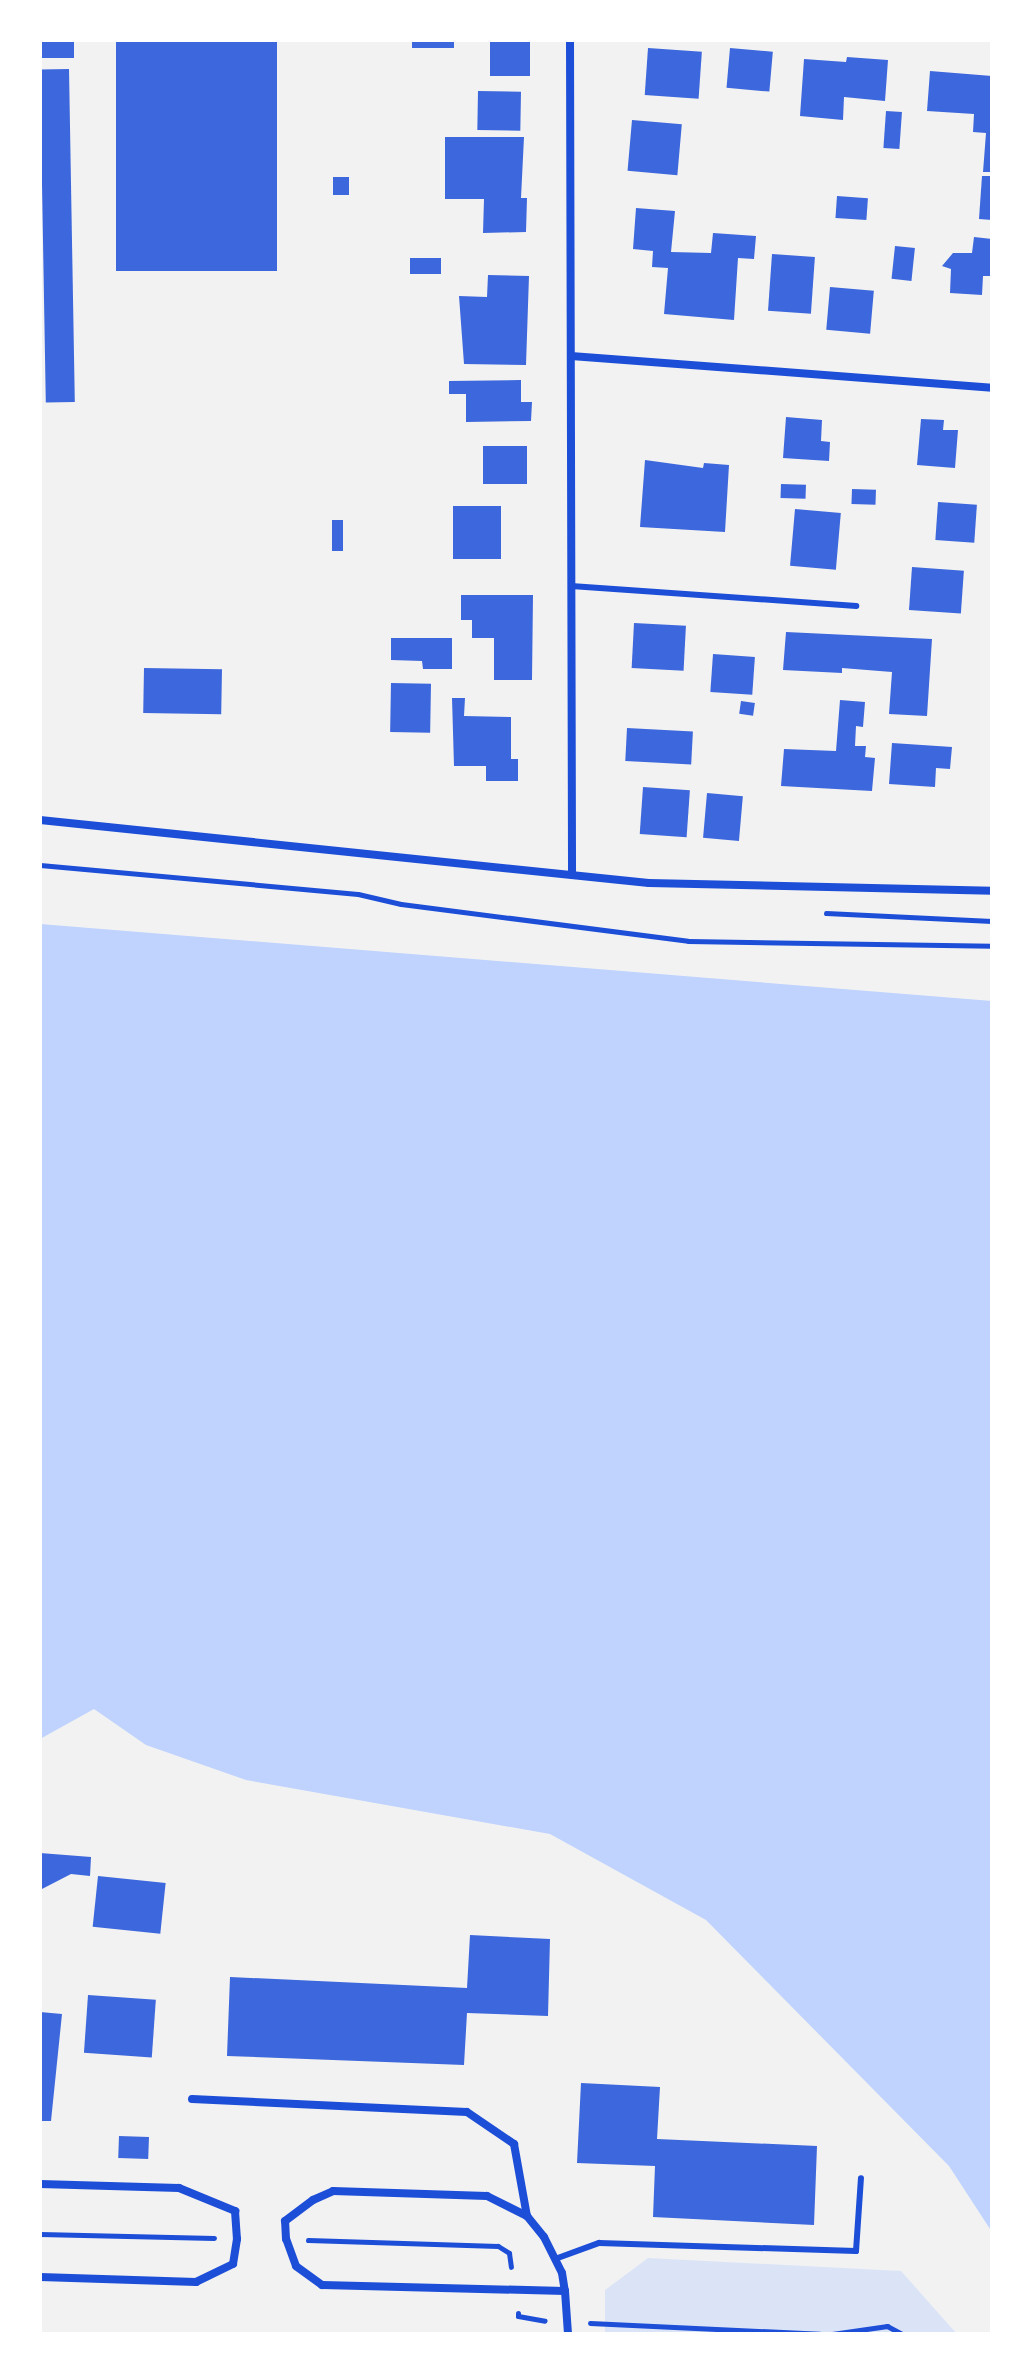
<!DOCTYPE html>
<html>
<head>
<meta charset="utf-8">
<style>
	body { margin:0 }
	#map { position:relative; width:1032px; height:2374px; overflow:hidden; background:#f2f2f2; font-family:Ubuntu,sans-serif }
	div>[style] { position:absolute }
	.green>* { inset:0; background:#dbe4f7 }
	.water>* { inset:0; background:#bfd3fe }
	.building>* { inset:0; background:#3d67dc; transform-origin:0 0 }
	.path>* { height:5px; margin:-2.5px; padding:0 2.5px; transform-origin:2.5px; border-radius:2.5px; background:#1d4ed8 }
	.service>* { height:6px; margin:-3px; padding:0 3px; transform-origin:3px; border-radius:3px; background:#1d4ed8 }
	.minor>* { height:8px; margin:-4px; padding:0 4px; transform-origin:4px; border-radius:4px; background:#1d4ed8 }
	span { translate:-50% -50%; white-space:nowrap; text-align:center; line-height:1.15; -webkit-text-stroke:6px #fff; paint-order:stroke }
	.frame { position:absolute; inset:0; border:42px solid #fff; pointer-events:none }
</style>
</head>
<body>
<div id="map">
	<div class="green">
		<i style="clip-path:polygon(648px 2258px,901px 2271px,957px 2334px,605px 2334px,605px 2290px)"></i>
	</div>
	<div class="water">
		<i style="clip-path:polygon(40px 924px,992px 1001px,992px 2232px,949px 2166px,706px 1920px,550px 1834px,246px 1780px,146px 1745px,94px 1709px,40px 1739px)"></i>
	</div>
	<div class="building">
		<i style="left:40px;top:40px;width:34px;height:18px"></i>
		<i style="left:116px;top:40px;width:161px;height:231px"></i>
		<i style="left:412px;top:40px;width:42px;height:8px"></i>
		<i style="left:490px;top:40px;width:40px;height:36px"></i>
		<i style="left:648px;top:48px;width:54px;height:47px;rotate:4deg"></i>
		<i style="left:730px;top:48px;width:43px;height:40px;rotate:5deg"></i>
		<i style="clip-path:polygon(847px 57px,888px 60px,885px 101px,844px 97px,843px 120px,800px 116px,804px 59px,846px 62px)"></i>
		<i style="left:69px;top:69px;width:333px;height:29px;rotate:89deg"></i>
		<i style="clip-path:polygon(930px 71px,992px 76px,992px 172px,983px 172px,986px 133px,973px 132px,974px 114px,927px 111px)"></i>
		<i style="left:478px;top:91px;width:43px;height:39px;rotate:1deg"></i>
		<i style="left:886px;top:111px;width:16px;height:37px;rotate:4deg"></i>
		<i style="left:632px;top:120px;width:50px;height:51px;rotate:5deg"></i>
		<i style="clip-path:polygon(445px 137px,524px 137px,521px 198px,527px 198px,526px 232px,483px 233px,484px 199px,445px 199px)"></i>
		<i style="clip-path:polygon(982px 176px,992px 176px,992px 220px,979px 219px)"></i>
		<i style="left:333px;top:177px;width:16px;height:18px"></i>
		<i style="left:837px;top:196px;width:31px;height:22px;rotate:4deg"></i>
		<i style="clip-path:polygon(636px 208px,675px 211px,671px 252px,711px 253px,713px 233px,756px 236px,754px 259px,738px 258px,734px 320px,664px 314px,668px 268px,652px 267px,653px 251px,633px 249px)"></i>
		<i style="clip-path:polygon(974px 237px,992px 239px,992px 276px,983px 276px,982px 295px,950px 293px,951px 269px,942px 266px,953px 253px,972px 253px)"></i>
		<i style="left:895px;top:246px;width:20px;height:33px;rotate:6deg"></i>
		<i style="left:772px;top:254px;width:43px;height:57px;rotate:4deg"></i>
		<i style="left:410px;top:258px;width:31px;height:16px"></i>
		<i style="clip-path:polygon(488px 275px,529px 276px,526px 365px,464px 364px,459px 296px,487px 297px)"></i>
		<i style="left:830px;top:287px;width:44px;height:43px;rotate:5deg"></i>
		<i style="clip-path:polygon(521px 380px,521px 402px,532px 402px,531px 421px,466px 422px,466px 394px,449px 394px,449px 381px)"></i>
		<i style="clip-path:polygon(786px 417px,822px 420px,821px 441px,830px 442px,829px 461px,783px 458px)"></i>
		<i style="clip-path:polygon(921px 419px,944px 420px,943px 430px,958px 430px,955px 468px,917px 465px)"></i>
		<i style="left:483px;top:446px;width:44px;height:38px"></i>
		<i style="clip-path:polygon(645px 460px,703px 468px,704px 463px,729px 465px,725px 532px,640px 527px)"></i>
		<i style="left:781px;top:484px;width:25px;height:14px;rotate:2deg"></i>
		<i style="left:852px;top:489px;width:24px;height:15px;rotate:2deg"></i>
		<i style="left:938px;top:502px;width:39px;height:38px;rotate:4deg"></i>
		<i style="left:453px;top:506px;width:48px;height:53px"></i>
		<i style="left:795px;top:509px;width:46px;height:57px;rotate:5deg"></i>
		<i style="left:332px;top:520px;width:11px;height:31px"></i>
		<i style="left:912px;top:567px;width:52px;height:43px;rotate:4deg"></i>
		<i style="clip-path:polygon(461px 595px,533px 595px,532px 680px,494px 680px,494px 638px,472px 638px,472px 620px,461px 620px)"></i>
		<i style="left:634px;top:623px;width:52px;height:45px;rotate:3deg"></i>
		<i style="clip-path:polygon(786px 632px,932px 639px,927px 716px,889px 714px,892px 672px,842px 668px,842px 673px,783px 670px)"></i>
		<i style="clip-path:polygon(391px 638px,452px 638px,452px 669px,423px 669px,422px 661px,391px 660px)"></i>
		<i style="left:713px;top:654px;width:42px;height:38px;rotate:4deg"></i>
		<i style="left:144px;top:668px;width:78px;height:45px;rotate:1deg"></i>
		<i style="left:391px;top:683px;width:40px;height:49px;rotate:1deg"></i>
		<i style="clip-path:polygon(452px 698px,465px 698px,464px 716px,511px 717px,511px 759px,518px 759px,518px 781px,486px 781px,486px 766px,454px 766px)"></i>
		<i style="clip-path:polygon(840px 700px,865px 702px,863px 727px,856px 726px,855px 746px,866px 746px,865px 757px,875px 758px,872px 791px,781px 786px,784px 749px,836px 751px)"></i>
		<i style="left:741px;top:701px;width:14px;height:13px;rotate:8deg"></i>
		<i style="left:627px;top:728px;width:66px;height:33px;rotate:3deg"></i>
		<i style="clip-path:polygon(892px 743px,952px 747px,950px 769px,936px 768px,935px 787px,889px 784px)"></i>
		<i style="left:643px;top:787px;width:47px;height:47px;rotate:4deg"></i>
		<i style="left:707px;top:793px;width:36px;height:45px;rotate:5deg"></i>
		<i style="clip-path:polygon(40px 1853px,91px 1857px,90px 1876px,71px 1874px,40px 1890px)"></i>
		<i style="left:98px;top:1876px;width:68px;height:51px;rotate:6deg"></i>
		<i style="clip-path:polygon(470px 1935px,550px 1939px,548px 2016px,467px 2013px,464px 2065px,227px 2056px,230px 1977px,467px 1988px)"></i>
		<i style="left:88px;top:1995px;width:68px;height:58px;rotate:4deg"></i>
		<i style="clip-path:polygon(40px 2012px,62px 2014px,51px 2121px,40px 2121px)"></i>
		<i style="clip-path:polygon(581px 2083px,660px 2087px,657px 2139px,817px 2146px,814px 2225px,653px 2217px,655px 2166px,577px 2163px)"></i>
		<i style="left:119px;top:2136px;width:30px;height:22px;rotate:2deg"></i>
	</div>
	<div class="path">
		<i style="left:40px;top:865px;width:319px;rotate:5.2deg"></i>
		<i style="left:358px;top:894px;width:44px;rotate:13.1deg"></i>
		<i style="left:401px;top:904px;width:289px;rotate:7.3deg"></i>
		<i style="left:688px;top:941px;width:304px;rotate:0.9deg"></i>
		<i style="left:826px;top:913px;width:166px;rotate:2.8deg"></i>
		<i style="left:40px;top:2234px;width:174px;rotate:1.3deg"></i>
		<i style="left:308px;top:2240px;width:190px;rotate:1.8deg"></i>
		<i style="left:498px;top:2246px;width:13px;rotate:32deg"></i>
		<i style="left:509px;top:2253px;width:14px;rotate:82deg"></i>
		<i style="left:518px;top:2313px;width:3px;rotate:90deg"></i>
		<i style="left:518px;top:2316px;width:27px;rotate:10deg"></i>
		<i style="left:590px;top:2323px;width:230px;rotate:2.7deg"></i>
		<i style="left:832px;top:2334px;width:56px;rotate:-8.3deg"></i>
		<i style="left:887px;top:2326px;width:17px;rotate:28deg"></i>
	</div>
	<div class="service">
		<i style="left:571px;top:586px;width:286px;rotate:4deg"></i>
		<i style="left:555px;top:2259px;width:47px;rotate:-20deg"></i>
		<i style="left:599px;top:2243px;width:257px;rotate:1.8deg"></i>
		<i style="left:856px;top:2251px;width:73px;rotate:-86.1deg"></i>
	</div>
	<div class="minor">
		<i style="left:570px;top:40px;width:835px;rotate:89.86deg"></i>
		<i style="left:571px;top:356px;width:422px;rotate:4.3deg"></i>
		<i style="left:40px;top:820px;width:612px;rotate:5.91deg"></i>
		<i style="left:649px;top:883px;width:343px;rotate:1.3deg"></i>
		<i style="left:192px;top:2099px;width:275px;rotate:2.7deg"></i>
		<i style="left:467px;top:2112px;width:57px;rotate:34.2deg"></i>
		<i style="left:514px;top:2144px;width:73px;rotate:79.8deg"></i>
		<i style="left:40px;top:2184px;width:139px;rotate:1.6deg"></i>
		<i style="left:179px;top:2188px;width:61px;rotate:22.3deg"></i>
		<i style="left:235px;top:2211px;width:28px;rotate:86deg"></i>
		<i style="left:237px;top:2239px;width:25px;rotate:99deg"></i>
		<i style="left:233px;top:2264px;width:41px;rotate:154.1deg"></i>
		<i style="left:196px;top:2282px;width:156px;rotate:-178.2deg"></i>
		<i style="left:333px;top:2191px;width:154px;rotate:1.9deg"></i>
		<i style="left:487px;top:2196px;width:45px;rotate:26.6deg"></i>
		<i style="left:527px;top:2216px;width:27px;rotate:51deg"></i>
		<i style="left:544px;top:2237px;width:40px;rotate:63.4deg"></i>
		<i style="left:562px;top:2273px;width:18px;rotate:81deg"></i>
		<i style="left:565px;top:2291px;width:243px;rotate:-178.6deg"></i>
		<i style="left:322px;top:2285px;width:32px;rotate:-144deg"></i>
		<i style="left:296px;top:2266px;width:29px;rotate:-110deg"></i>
		<i style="left:286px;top:2239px;width:18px;rotate:-93deg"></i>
		<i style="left:285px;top:2221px;width:35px;rotate:-37deg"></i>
		<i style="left:313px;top:2200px;width:22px;rotate:-24deg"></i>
		<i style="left:565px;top:2291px;width:43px;rotate:86deg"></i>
	</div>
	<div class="frame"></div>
</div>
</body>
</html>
